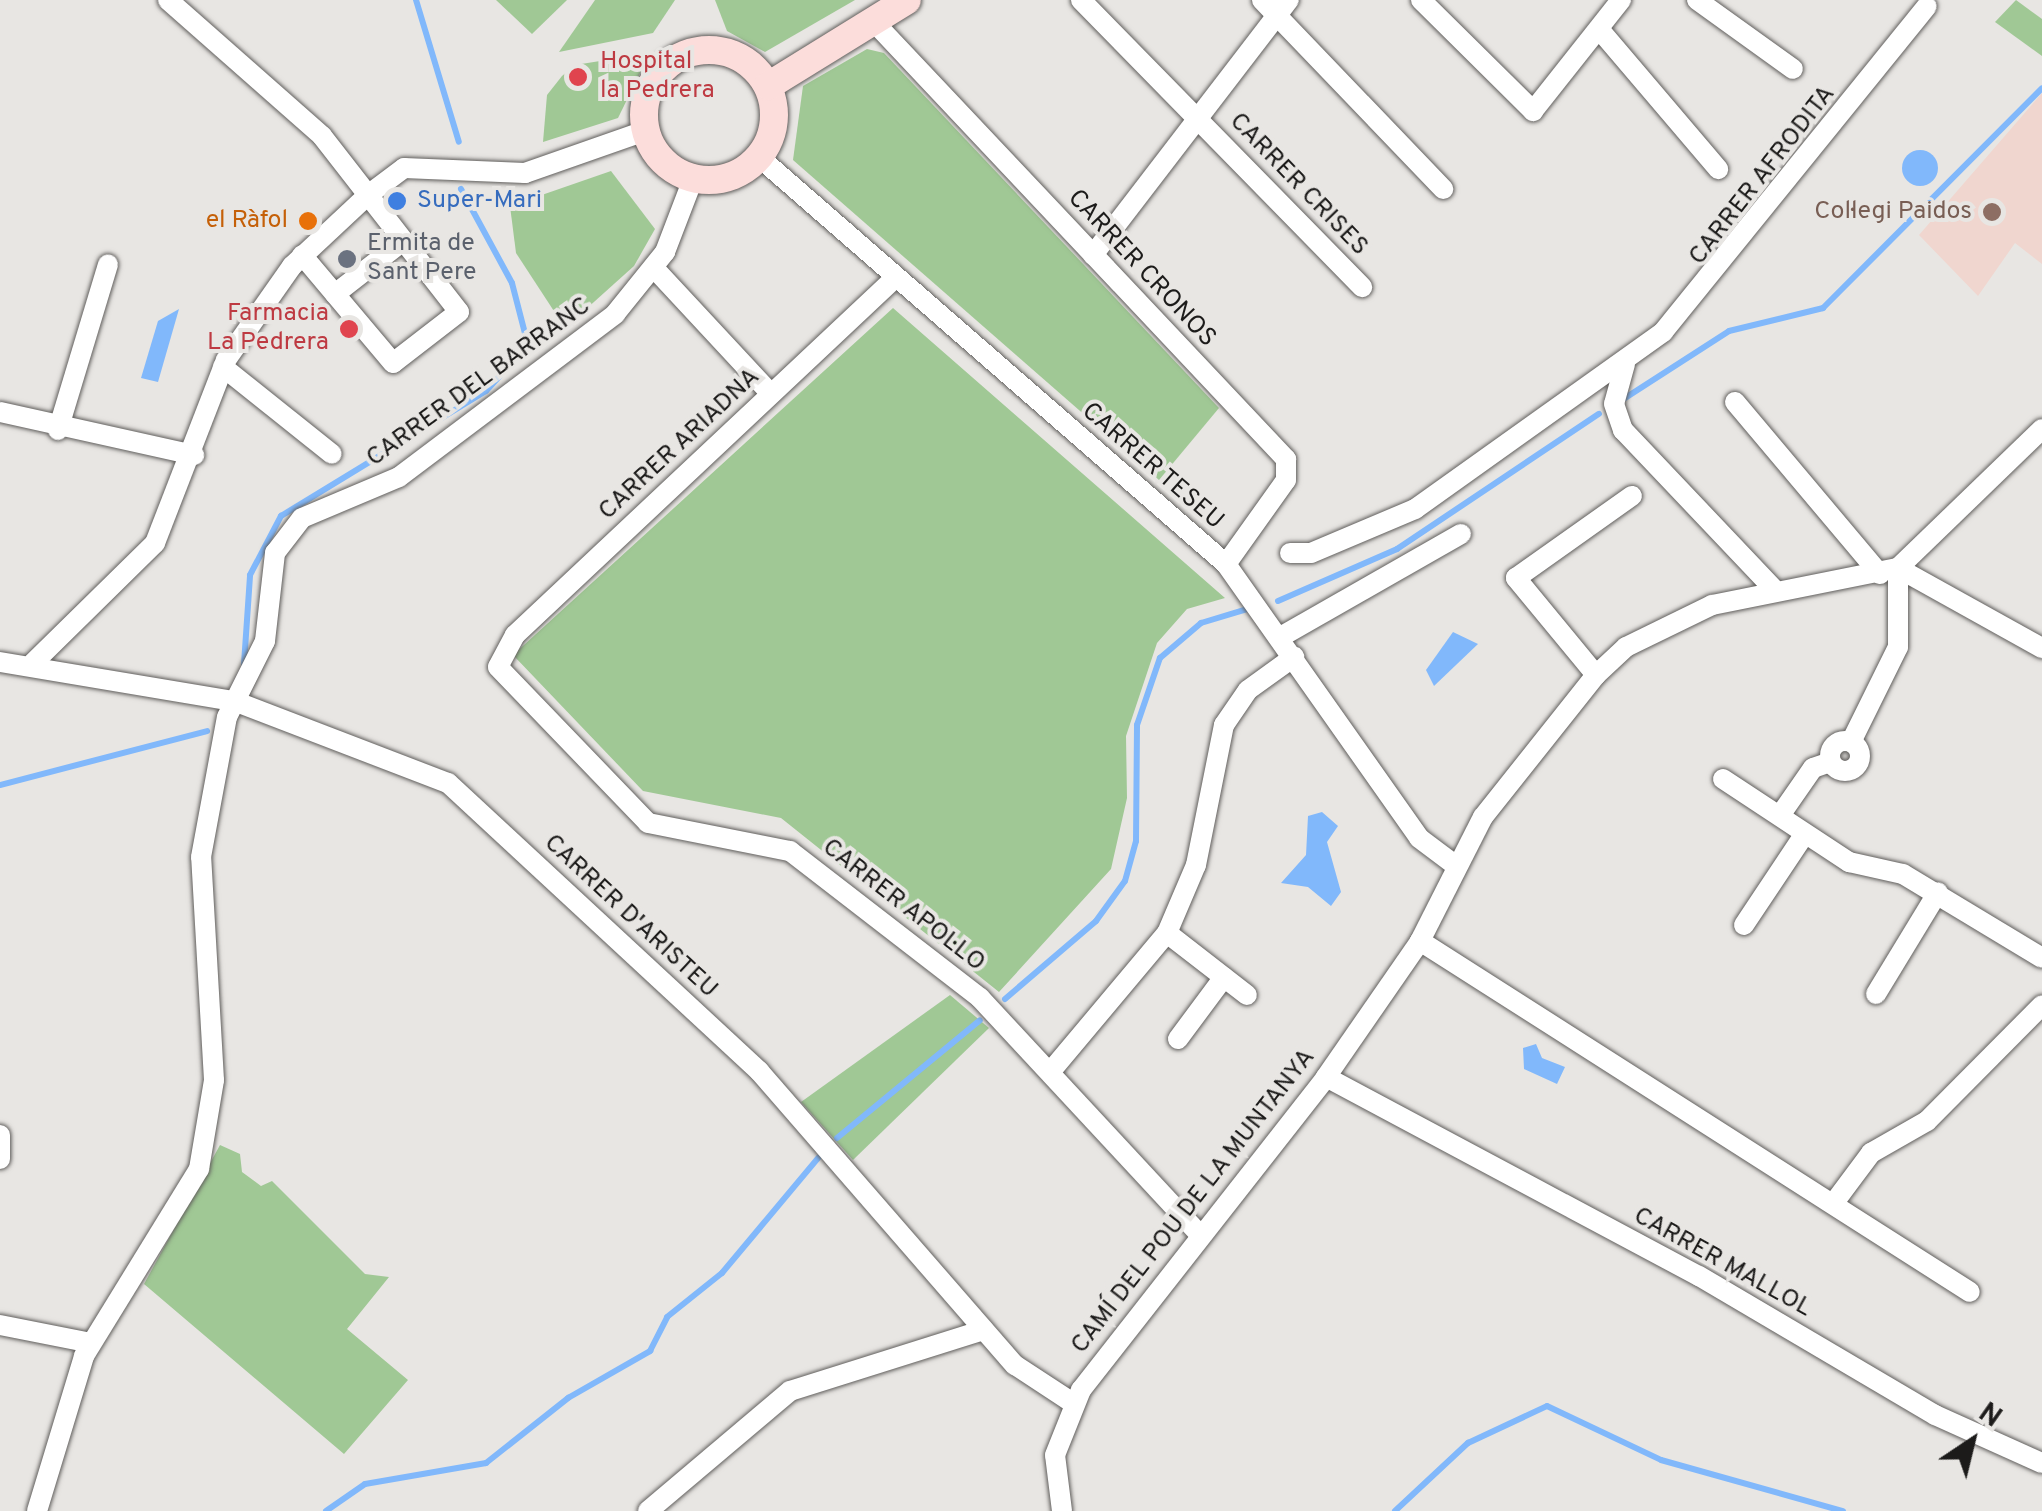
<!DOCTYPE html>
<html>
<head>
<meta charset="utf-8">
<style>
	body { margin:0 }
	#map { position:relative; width:2042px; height:1511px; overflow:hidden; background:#e8e6e3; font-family:Overpass,sans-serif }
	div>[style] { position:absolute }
	.education>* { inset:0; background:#f0d6cf }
	.green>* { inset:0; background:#a0c895 }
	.water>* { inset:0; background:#81b8fb }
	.round { border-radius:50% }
	.stream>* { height:6px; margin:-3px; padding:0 3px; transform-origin:3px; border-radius:3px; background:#81b8fb }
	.roads { filter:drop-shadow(0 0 2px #605e5c) drop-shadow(0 0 2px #605e5c) }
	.street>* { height:20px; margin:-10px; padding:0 10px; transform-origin:10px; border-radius:10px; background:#fff }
	.street>.ring { margin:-10px; padding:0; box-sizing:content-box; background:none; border:20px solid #fff; border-radius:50% }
	.secondary>* { height:28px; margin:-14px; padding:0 14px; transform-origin:14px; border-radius:14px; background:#fcdddb }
	.secondary>.ring { margin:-14px; padding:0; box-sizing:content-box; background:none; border:28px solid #fcdddb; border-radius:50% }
	.dots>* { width:28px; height:28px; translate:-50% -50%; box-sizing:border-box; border:5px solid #e8e6e3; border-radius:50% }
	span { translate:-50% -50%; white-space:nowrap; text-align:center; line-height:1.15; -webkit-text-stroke:8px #e8e6e3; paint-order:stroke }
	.health-label { font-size:25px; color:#be3a42 }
	.left { translate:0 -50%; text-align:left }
	.right { translate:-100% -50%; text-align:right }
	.street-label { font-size:25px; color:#1c1b1a }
	.shop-label { font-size:25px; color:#366cbe }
	.education-label { font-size:25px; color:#785e54 }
	.food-label { font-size:25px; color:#c56008 }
	.worship-label { font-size:25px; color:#5b616d }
	.north { position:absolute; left:1922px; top:1391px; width:100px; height:100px; -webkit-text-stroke:8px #e8e6e3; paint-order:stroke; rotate:35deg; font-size:28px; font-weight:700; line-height:40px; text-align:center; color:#1c1b1a }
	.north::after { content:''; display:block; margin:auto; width:35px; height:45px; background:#1c1b1a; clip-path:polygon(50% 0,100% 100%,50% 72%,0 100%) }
</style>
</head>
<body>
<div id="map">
	<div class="education">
		<i style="clip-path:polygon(2042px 93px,2042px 264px,2015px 243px,1978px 296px,1919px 235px)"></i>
	</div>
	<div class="green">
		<i style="clip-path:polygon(496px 0,567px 0,532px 34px)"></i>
		<i style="clip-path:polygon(595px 0,675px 0,653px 33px,559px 52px)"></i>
		<i style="clip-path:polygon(715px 0,855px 0,765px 52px,727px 31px)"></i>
		<i style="clip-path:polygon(2016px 0,2042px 19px,2042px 56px,1995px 22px)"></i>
		<i style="clip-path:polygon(867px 49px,884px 53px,1219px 408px,1159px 480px,793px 160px,803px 86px)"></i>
		<i style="clip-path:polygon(650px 53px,618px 118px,543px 142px,547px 95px,562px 76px,575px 65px)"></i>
		<i style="clip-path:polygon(611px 171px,655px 229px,634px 266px,565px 328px,516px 253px,510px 206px)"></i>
		<i style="clip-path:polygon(893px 308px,1225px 598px,1187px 609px,1157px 643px,1126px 736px,1127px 798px,1111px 869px,999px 992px,781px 818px,643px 791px,513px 655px)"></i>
		<i style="clip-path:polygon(950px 995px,989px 1028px,853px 1160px,801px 1102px)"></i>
		<i style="clip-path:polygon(220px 1145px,240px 1154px,242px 1172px,261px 1186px,272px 1181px,365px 1274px,389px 1277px,347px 1329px,408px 1380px,344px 1454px,144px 1284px)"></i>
	</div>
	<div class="water">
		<i class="round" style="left:1902px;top:150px;width:36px;height:36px"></i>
		<i style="clip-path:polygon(179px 309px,158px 382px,141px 378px,158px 321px)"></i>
		<i style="clip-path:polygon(1453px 632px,1478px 644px,1434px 686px,1426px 670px)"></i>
		<i style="clip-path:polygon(1322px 812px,1338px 826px,1327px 842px,1341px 892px,1331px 906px,1308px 887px,1281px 883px,1306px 855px,1308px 816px)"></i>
		<i style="clip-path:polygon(1536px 1044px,1542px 1058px,1565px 1067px,1557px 1084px,1524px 1069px,1523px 1048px)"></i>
	</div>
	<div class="stream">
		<i style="left:416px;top:0;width:148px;rotate:73.2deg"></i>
		<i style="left:1622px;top:400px;width:127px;rotate:-32.8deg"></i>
		<i style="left:1729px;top:331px;width:97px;rotate:-13.7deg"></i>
		<i style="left:1823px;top:308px;width:310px;rotate:-45.1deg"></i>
		<i style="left:1278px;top:601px;width:130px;rotate:-23.6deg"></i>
		<i style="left:1397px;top:549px;width:243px;rotate:-33.8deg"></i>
		<i style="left:244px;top:664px;width:89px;rotate:-86.1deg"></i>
		<i style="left:250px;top:575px;width:67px;rotate:-62.3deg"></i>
		<i style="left:281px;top:516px;width:240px;rotate:-31.4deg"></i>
		<i style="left:486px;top:391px;width:62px;rotate:-47.6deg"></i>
		<i style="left:528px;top:345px;width:64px;rotate:-104.5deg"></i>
		<i style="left:512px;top:283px;width:107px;rotate:-118.5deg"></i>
		<i style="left:0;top:785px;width:214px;rotate:-14.6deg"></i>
		<i style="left:1005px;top:999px;width:120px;rotate:-40.6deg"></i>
		<i style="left:1096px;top:921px;width:49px;rotate:-54.1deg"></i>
		<i style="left:1125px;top:881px;width:41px;rotate:-74.6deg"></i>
		<i style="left:1136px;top:841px;width:116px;rotate:-89.5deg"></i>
		<i style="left:1137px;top:725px;width:71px;rotate:-71.1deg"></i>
		<i style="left:1160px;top:658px;width:54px;rotate:-40.5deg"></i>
		<i style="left:1201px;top:623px;width:48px;rotate:-16.9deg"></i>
		<i style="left:837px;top:1138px;width:185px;rotate:-39.5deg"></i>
		<i style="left:326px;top:1511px;width:47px;rotate:-34.7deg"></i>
		<i style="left:365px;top:1484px;width:123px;rotate:-9.8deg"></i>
		<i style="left:486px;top:1463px;width:105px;rotate:-38.4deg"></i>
		<i style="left:568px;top:1398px;width:95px;rotate:-29.8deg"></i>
		<i style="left:650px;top:1351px;width:38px;rotate:-63deg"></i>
		<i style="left:667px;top:1317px;width:70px;rotate:-38.7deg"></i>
		<i style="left:722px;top:1273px;width:150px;rotate:-50.1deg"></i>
		<i style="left:1395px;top:1511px;width:100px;rotate:-43deg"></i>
		<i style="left:1468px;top:1443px;width:87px;rotate:-25.1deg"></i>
		<i style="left:1547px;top:1406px;width:126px;rotate:25.3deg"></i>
		<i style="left:1661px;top:1460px;width:189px;rotate:15.7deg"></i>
	</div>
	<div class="roads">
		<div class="street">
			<i style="left:168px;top:0;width:205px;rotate:41.4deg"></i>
			<i style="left:322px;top:136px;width:223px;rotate:52.1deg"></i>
			<i style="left:459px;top:312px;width:83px;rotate:142.3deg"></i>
			<i style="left:393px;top:363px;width:141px;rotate:-130.1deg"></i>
			<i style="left:1081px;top:0;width:402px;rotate:45.6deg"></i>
			<i style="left:1262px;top:0;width:262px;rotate:46.2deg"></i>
			<i style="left:1421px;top:0;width:158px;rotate:44.7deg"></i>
			<i style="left:1533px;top:111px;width:142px;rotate:-51.6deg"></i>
			<i style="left:1697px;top:0;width:118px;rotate:35.7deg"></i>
			<i style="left:874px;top:22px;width:601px;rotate:46.69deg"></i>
			<i style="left:1286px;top:459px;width:21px;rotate:90deg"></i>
			<i style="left:1286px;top:480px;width:103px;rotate:125.5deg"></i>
			<i style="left:1599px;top:29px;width:184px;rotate:49.6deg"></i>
			<i style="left:759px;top:157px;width:619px;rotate:41.07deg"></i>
			<i style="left:1226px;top:564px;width:335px;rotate:54.8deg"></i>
			<i style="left:1419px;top:838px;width:45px;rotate:36.9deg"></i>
			<i style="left:1093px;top:255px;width:322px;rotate:-52.5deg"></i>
			<i style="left:654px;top:268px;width:171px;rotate:47.1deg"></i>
			<i style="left:896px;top:277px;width:523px;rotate:136.78deg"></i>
			<i style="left:515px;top:635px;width:36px;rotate:118deg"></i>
			<i style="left:498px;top:667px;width:216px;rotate:46.1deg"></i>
			<i style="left:648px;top:823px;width:145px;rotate:11.2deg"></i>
			<i style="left:790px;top:851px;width:240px;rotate:37.7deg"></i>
			<i style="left:980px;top:998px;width:323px;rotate:47.1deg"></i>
			<i style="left:335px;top:294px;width:86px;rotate:-37.9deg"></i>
			<i style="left:1625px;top:364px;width:41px;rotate:105.4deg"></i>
			<i style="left:1614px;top:404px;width:28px;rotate:71deg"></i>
			<i style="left:1623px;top:430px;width:222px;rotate:46.5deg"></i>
			<i style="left:223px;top:367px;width:139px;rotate:38.6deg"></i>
			<i style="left:1735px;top:402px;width:225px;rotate:49.9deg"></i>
			<i style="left:0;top:412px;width:199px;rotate:12.5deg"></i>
			<i style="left:58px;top:430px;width:173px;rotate:-73.2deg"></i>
			<i style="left:1290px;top:553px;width:21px"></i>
			<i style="left:1311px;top:553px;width:113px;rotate:-22.9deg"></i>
			<i style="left:1415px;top:509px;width:305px;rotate:-35.5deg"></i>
			<i style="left:1663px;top:332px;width:419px;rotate:-51deg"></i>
			<i style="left:1898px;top:568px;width:165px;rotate:29.1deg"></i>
			<i style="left:1282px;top:636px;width:206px;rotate:-29.7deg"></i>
			<i style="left:0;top:662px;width:237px;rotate:9.5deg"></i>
			<i style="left:234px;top:701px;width:229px;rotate:21deg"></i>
			<i style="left:448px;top:783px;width:424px;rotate:42.8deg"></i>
			<i style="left:759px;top:1071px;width:390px;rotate:49deg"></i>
			<i style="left:1015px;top:1365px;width:69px;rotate:33.2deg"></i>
			<i style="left:33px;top:663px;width:171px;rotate:-44.5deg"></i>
			<i style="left:155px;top:543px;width:196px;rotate:-68.8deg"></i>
			<i style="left:226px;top:360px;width:115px;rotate:-54.9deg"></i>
			<i style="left:292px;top:266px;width:104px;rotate:-43.1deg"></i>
			<i style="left:368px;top:195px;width:45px;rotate:-36.9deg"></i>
			<i style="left:404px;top:168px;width:121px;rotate:2.4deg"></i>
			<i style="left:525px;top:173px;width:127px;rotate:-19.3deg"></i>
			<i style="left:1596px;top:675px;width:126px;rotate:-129.5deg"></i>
			<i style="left:1516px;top:578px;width:142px;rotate:-35.3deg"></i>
			<i class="ring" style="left:1830px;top:741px;width:10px;height:10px"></i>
			<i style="left:1851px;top:742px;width:106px;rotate:-63.7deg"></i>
			<i style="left:1898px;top:647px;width:79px;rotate:-90deg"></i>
			<i style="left:1723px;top:779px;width:151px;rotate:33.4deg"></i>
			<i style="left:1849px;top:862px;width:55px;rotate:12.5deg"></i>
			<i style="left:1903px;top:874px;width:162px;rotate:31.1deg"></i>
			<i style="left:1781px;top:814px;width:56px;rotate:-55.2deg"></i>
			<i style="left:1813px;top:768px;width:18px;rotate:-19deg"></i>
			<i style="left:1744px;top:925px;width:108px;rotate:-56.3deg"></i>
			<i style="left:1167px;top:933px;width:101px;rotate:37.8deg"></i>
			<i style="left:1420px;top:941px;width:652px;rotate:32.55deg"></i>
			<i style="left:1876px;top:994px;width:119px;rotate:-58.7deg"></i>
			<i style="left:1178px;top:1039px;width:77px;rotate:-53.4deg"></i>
			<i style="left:1051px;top:1071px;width:180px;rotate:-50deg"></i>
			<i style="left:1167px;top:933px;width:74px;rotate:-66.9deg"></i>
			<i style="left:1196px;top:865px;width:143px;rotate:-78.7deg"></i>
			<i style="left:1224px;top:725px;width:42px;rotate:-55.6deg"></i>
			<i style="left:1248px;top:690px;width:57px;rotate:-35.7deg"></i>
			<i style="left:1326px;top:1077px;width:423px;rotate:28.1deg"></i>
			<i style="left:1699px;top:1276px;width:274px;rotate:30.5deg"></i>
			<i style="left:1935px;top:1415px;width:117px;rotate:24.2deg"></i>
			<i style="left:0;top:1135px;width:24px;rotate:90deg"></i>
			<i style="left:1833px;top:1204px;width:64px;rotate:-53.3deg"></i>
			<i style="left:1871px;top:1153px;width:64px;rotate:-29.7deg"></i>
			<i style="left:1927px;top:1121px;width:163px;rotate:-45.2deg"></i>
			<i style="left:0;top:1325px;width:93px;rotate:11.2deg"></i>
			<i style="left:37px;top:1511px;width:162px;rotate:-73.1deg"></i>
			<i style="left:84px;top:1356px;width:220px;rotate:-58.4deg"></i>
			<i style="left:199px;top:1169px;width:90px;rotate:-80.4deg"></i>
			<i style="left:214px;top:1080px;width:223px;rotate:-93.3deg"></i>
			<i style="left:201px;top:857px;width:142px;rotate:-79.5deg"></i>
			<i style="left:227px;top:717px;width:85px;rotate:-63.4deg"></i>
			<i style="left:265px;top:641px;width:89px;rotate:-83.5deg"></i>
			<i style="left:275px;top:553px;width:44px;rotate:-52.4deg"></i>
			<i style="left:302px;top:518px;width:105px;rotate:-22.9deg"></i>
			<i style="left:399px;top:477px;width:271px;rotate:-37deg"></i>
			<i style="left:615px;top:314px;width:80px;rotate:-51.1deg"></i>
			<i style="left:665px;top:252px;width:78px;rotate:-69deg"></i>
			<i style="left:648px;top:1511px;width:186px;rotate:-40.2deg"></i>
			<i style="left:790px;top:1391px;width:203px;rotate:-17.5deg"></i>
			<i style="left:1062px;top:1511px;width:56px;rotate:-97.1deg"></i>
			<i style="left:1055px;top:1455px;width:70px;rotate:-68.2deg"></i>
			<i style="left:1081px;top:1390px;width:397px;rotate:-51.9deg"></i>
			<i style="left:1326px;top:1077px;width:165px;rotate:-55.3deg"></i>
			<i style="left:1420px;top:941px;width:139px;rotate:-63.1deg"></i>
			<i style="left:1483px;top:817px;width:181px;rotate:-51.5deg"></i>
			<i style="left:1596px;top:675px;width:41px;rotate:-43deg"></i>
			<i style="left:1626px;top:647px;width:96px;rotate:-26deg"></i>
			<i style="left:1712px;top:605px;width:190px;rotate:-11.3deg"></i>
			<i style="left:1898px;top:568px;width:200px;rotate:-44deg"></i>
		</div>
		<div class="secondary">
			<i class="ring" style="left:644px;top:50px;width:102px;height:102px"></i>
			<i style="left:768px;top:86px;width:163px;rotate:-31.7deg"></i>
		</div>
	</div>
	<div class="dots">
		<i style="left:578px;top:77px;background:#e0444e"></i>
		<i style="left:397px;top:201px;background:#3f7fe0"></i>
		<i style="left:1992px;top:212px;background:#8d6e63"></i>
		<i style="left:308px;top:221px;background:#e8710a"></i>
		<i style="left:347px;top:259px;background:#6b7280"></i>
		<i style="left:349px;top:329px;background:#e0444e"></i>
	</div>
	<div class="health-label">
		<span class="left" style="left:600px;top:77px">Hospital<br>la Pedrera</span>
		<span class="right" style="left:329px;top:329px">Farmacia<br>La Pedrera</span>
	</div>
	<div class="street-label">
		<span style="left:1763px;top:176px;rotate:-52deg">CARRER AFRODITA</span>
		<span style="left:1298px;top:185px;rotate:46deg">CARRER CRISES</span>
		<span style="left:1141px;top:269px;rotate:47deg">CARRER CRONOS</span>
		<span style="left:479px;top:383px;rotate:-36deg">CARRER DEL BARRANC</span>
		<span style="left:680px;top:445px;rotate:-43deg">CARRER ARIADNA</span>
		<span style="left:1152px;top:467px;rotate:41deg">CARRER TESEU</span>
		<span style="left:903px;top:906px;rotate:38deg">CARRER APOL·LO</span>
		<span style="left:630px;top:917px;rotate:43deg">CARRER D'ARISTEU</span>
		<span style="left:1194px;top:1202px;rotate:-52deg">CAMÍ DEL POU DE LA MUNTANYA</span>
		<span style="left:1722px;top:1263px;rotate:29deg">CARRER MALLOL</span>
	</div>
	<div class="shop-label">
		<span class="left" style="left:417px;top:201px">Super-Mari</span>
	</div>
	<div class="education-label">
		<span class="right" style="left:1972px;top:212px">Col·legi Paidos</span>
	</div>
	<div class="food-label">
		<span class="right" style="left:288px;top:221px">el Ràfol</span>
	</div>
	<div class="worship-label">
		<span class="left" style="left:367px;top:259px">Ermita de<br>Sant Pere</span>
	</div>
	<div class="north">N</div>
</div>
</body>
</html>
